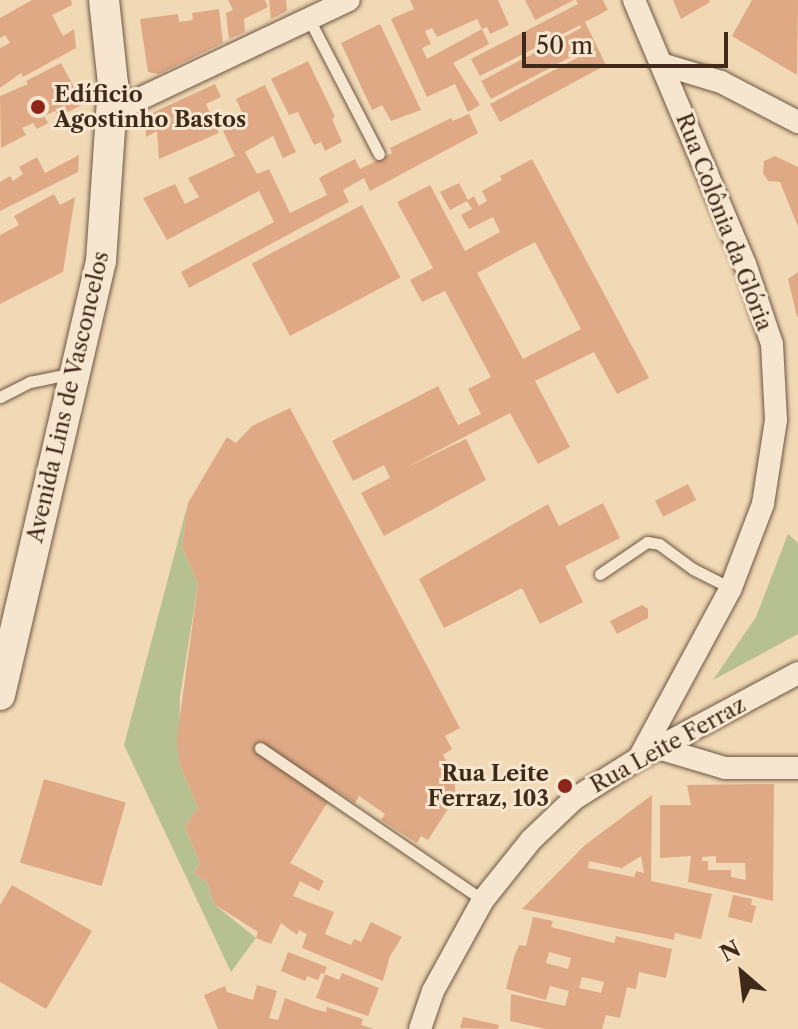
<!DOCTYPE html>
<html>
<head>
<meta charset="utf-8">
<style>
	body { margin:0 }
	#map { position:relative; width:798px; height:1029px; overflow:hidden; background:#f1d9b5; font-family:"Libre Caslon Text",serif }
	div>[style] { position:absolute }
	.green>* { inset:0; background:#b7c090 }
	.building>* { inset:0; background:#dfa985; transform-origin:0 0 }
	.roads { filter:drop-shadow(0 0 2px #6c5641) drop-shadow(0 0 2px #6c5641) }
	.lane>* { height:11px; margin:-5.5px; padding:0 5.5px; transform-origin:5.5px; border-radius:5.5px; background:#f6e6cf }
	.street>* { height:22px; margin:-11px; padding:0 11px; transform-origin:11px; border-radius:11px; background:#f6e6cf }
	.secondary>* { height:30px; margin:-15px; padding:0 15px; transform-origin:15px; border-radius:15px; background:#f6e6cf }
	.dots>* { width:22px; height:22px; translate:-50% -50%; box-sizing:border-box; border:4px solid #f6e6cf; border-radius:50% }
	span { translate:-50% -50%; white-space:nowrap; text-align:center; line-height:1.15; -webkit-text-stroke:6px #f6e6cf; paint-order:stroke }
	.poi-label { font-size:22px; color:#3f2a1a; font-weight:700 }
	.left { translate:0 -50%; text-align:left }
	.right { translate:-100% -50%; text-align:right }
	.street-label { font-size:22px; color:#3f2a1a }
	.north { position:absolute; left:702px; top:933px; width:80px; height:80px; -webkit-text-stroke:6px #f6e6cf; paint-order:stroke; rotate:332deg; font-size:22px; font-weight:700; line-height:32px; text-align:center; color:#3f2a1a }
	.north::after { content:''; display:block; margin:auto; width:28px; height:36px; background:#3f2a1a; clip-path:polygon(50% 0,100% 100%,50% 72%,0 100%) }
	.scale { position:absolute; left:522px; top:32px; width:206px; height:36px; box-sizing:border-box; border:4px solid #3f2a1a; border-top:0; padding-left:10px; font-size:24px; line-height:28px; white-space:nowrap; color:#3f2a1a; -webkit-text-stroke:6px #f6e6cf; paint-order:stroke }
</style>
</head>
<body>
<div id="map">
	<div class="green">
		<i style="clip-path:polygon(188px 503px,182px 547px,198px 584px,180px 697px,179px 763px,198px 808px,185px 826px,200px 864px,194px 873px,207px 882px,214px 904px,256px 938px,231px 972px,124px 745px)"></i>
		<i style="clip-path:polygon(788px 534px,798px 543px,798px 634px,713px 680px,756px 617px)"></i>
	</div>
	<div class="building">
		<i style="clip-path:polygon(32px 0,71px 0,72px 5px,52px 15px,63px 36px,74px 29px,76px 48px,23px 77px,21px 73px,0 88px,0 48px,10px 43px,5px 35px,0 38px,0 18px)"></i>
		<i style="clip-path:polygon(228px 0,265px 0,268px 7px,244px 19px,245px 32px,229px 39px,226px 13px,233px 10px)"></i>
		<i style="clip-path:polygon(269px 0,286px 0,287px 11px,271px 19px)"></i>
		<i style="clip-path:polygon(410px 0,498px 0,509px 25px,490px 34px,487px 27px,482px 29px,477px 19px,437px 37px,432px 28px,425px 31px,431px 44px,422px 48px,427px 59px,482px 29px,489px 44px,453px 63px,480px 105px,468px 112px,455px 84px,427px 97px,391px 19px,414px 9px)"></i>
		<i style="clip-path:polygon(525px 0,574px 0,535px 20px)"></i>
		<i style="clip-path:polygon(576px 0,603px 0,608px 10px,585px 22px,606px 65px,500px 122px,490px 104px,590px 51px,588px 48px,491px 99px,481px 81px,581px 28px,580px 25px,480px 76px,471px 59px,578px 4px)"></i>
		<i style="clip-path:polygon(673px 0,709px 0,710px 2px,681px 19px)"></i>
		<i style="clip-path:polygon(752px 0,798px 0,797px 75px,732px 36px)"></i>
		<i style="clip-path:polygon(219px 9px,223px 43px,159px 74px,148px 72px,140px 19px,178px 14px,179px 22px,193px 20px,192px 13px)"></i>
		<i style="clip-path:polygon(380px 24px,421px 110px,391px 121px,382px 105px,372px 110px,341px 43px)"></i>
		<i style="clip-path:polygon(308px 61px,335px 117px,332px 119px,342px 142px,325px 151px,321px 142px,314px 145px,298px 112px,289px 115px,271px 79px)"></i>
		<i style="clip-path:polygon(61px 63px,83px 104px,59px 117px,55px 111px,44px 116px,48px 123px,37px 129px,33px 123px,22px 128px,26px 135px,1px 148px,0 96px,28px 84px,26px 81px)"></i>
		<i style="clip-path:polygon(215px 84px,221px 97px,206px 104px,219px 133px,159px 159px,157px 131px,146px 137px,146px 124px,154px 112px)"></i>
		<i style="clip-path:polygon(265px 85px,296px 152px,283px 158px,273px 136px,245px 152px,257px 174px,269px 169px,290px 213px,327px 195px,319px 178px,355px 159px,360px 169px,392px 153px,390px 148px,451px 118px,453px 121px,469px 114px,478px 133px,370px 191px,364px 178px,343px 190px,349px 202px,189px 288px,181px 272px,274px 222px,259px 191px,167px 240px,143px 198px,175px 184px,185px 204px,199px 197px,188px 178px,235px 156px,223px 131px,246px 121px,236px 99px)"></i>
		<i style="clip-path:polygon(79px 155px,78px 172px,0 211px,0 182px,10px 176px,13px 181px,23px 174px,19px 167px,37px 157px,45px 173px)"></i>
		<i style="clip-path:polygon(775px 156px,798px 167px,798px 227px,780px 182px,768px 181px,763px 173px,764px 161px)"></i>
		<i style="clip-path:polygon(evenodd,532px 159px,649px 378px,617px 394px,594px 352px,535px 381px,570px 447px,538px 464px,510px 413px,403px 469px,466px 439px,486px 480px,384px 536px,361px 493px,390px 478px,384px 465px,353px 481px,332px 441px,438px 386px,458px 425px,481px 414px,468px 389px,491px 377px,445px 291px,422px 302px,410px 280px,433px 268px,397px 202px,430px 185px,465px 251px,500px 232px,493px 217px,469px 229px,461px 215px,472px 209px,467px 201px,450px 210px,440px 192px,459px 183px,468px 200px,474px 196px,479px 206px,487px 201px,482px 191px,502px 180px,500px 176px,532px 159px,535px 242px,581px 329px,523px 359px,477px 273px,535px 242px)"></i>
		<i style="clip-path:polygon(54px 194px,60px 205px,75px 197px,63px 272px,0 304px,0 235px,19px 225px,14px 216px)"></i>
		<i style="left:362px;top:205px;width:82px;height:125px;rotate:62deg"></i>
		<i style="clip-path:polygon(798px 272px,798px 317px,797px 317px,788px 279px)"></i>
		<i style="clip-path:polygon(290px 408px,460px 728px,445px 736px,452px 749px,443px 755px,455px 777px,455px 798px,428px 840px,421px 836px,417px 843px,381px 820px,385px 814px,359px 796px,355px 803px,335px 790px,290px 863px,324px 881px,319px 891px,300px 881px,293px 896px,334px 912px,325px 934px,351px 945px,354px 939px,361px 942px,371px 922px,402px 937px,390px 956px,383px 981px,302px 948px,307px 934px,299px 930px,297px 935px,281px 923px,271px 944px,256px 938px,258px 932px,214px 904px,207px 882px,194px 873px,200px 864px,185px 826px,198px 808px,179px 763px,177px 737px,198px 584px,182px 547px,188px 503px,227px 437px,236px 443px,252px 426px)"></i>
		<i style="left:688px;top:484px;width:18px;height:37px;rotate:63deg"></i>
		<i style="clip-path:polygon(603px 503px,620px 538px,565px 566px,583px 602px,540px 624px,522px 588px,444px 628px,419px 579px,548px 504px,559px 526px)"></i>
		<i style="clip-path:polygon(642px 605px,648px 609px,648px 618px,617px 634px,610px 621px)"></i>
		<i style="left:44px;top:779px;width:85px;height:87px;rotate:16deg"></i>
		<i style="clip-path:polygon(evenodd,774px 784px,773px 901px,688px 882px,691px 856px,660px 858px,660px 805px,691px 805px,687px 785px,774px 784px,716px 856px,716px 863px,745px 863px,746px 880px,731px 877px,731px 870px,708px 870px,708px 861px,702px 861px,702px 857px,716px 856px)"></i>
		<i style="clip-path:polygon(evenodd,652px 795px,651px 881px,712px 894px,701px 939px,675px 933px,674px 940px,522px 909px,585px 845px,652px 795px,641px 856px,644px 873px,636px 871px,634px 877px,588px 868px,589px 861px,622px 868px,641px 856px)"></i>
		<i style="clip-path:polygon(12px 885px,92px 931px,46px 1009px,0 982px,0 905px)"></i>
		<i style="clip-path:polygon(733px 895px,752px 899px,751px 905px,756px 906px,752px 923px,728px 917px)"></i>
		<i style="clip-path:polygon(evenodd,533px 917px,553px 921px,551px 927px,614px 943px,616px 936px,672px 949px,666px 978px,639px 972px,636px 989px,627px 987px,620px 1018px,606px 1015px,602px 1029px,546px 1029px,510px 1021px,511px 994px,565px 1006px,569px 991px,550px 986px,546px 1000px,506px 989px,514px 957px,519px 945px,526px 946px,533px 917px,549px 952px,571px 958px,568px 969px,546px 963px,549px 952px,533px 917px,582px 977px,604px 982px,601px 993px,579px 988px,582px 977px)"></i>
		<i style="clip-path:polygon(288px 952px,327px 967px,324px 974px,321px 973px,318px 980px,307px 976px,305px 981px,281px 971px)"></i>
		<i style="clip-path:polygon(342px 973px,379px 988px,368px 1016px,316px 998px,325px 974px,339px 980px)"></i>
		<i style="clip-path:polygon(257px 985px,277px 991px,269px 1018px,278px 1020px,285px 998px,314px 1009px,326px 1012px,327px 1007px,363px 1019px,361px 1025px,374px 1029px,218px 1029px,204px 995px,225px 986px,227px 992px,253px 1000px)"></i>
		<i style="clip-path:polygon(463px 1017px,499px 1025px,498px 1029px,460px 1028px)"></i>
	</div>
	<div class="roads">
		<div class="lane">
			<i style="left:309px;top:19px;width:152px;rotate:62.6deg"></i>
			<i style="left:0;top:397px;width:34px;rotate:-27deg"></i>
			<i style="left:30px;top:382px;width:45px;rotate:-11.6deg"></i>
			<i style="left:600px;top:574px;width:57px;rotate:-34.2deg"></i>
			<i style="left:647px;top:542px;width:12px;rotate:9deg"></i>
			<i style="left:659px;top:544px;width:42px;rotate:36.3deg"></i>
			<i style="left:693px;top:569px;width:42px;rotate:26.6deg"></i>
			<i style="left:260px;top:748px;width:270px;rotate:34.3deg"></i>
		</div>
		<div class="street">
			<i style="left:634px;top:0;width:286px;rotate:67.2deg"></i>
			<i style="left:745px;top:264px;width:84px;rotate:71.4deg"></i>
			<i style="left:772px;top:344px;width:76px;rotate:87deg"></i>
			<i style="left:776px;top:420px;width:85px;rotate:98.8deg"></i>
			<i style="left:763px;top:504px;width:90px;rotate:110.9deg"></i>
			<i style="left:731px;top:588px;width:193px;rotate:118.4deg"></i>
			<i style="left:661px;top:64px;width:63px;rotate:16.7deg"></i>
			<i style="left:721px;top:82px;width:87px;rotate:27.5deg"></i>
			<i style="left:112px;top:112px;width:262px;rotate:-25.3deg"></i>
			<i style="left:658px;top:748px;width:70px;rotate:16.6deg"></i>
			<i style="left:725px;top:768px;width:73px"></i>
			<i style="left:420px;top:1029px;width:40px;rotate:-71.1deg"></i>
			<i style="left:433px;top:991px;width:104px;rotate:-61.2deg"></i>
			<i style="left:483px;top:900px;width:77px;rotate:-51.3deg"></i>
			<i style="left:531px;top:840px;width:59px;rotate:-43.6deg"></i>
			<i style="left:574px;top:799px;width:77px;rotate:-32.2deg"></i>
			<i style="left:639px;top:758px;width:180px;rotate:-28.1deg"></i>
		</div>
		<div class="secondary">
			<i style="left:0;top:695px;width:446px;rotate:-76.9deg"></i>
			<i style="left:101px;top:261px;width:177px;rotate:-86.1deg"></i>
			<i style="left:113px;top:84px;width:84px;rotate:-96.1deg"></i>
		</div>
	</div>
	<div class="dots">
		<i style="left:38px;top:107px;background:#8f2418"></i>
		<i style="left:565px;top:786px;background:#8f2418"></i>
	</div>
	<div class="poi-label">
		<span class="left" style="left:54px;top:107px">Edíficio<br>Agostinho Bastos</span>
		<span class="right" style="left:549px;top:786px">Rua Leite<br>Ferraz, 103</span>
	</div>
	<div class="street-label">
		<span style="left:724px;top:222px;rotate:69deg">Rua Colônia da Glória</span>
		<span style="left:68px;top:397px;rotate:-77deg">Avenida Lins de Vasconcelos</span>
		<span style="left:668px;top:745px;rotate:-29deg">Rua Leite Ferraz</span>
	</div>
	<div class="north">N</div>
	<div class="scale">50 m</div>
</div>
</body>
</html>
